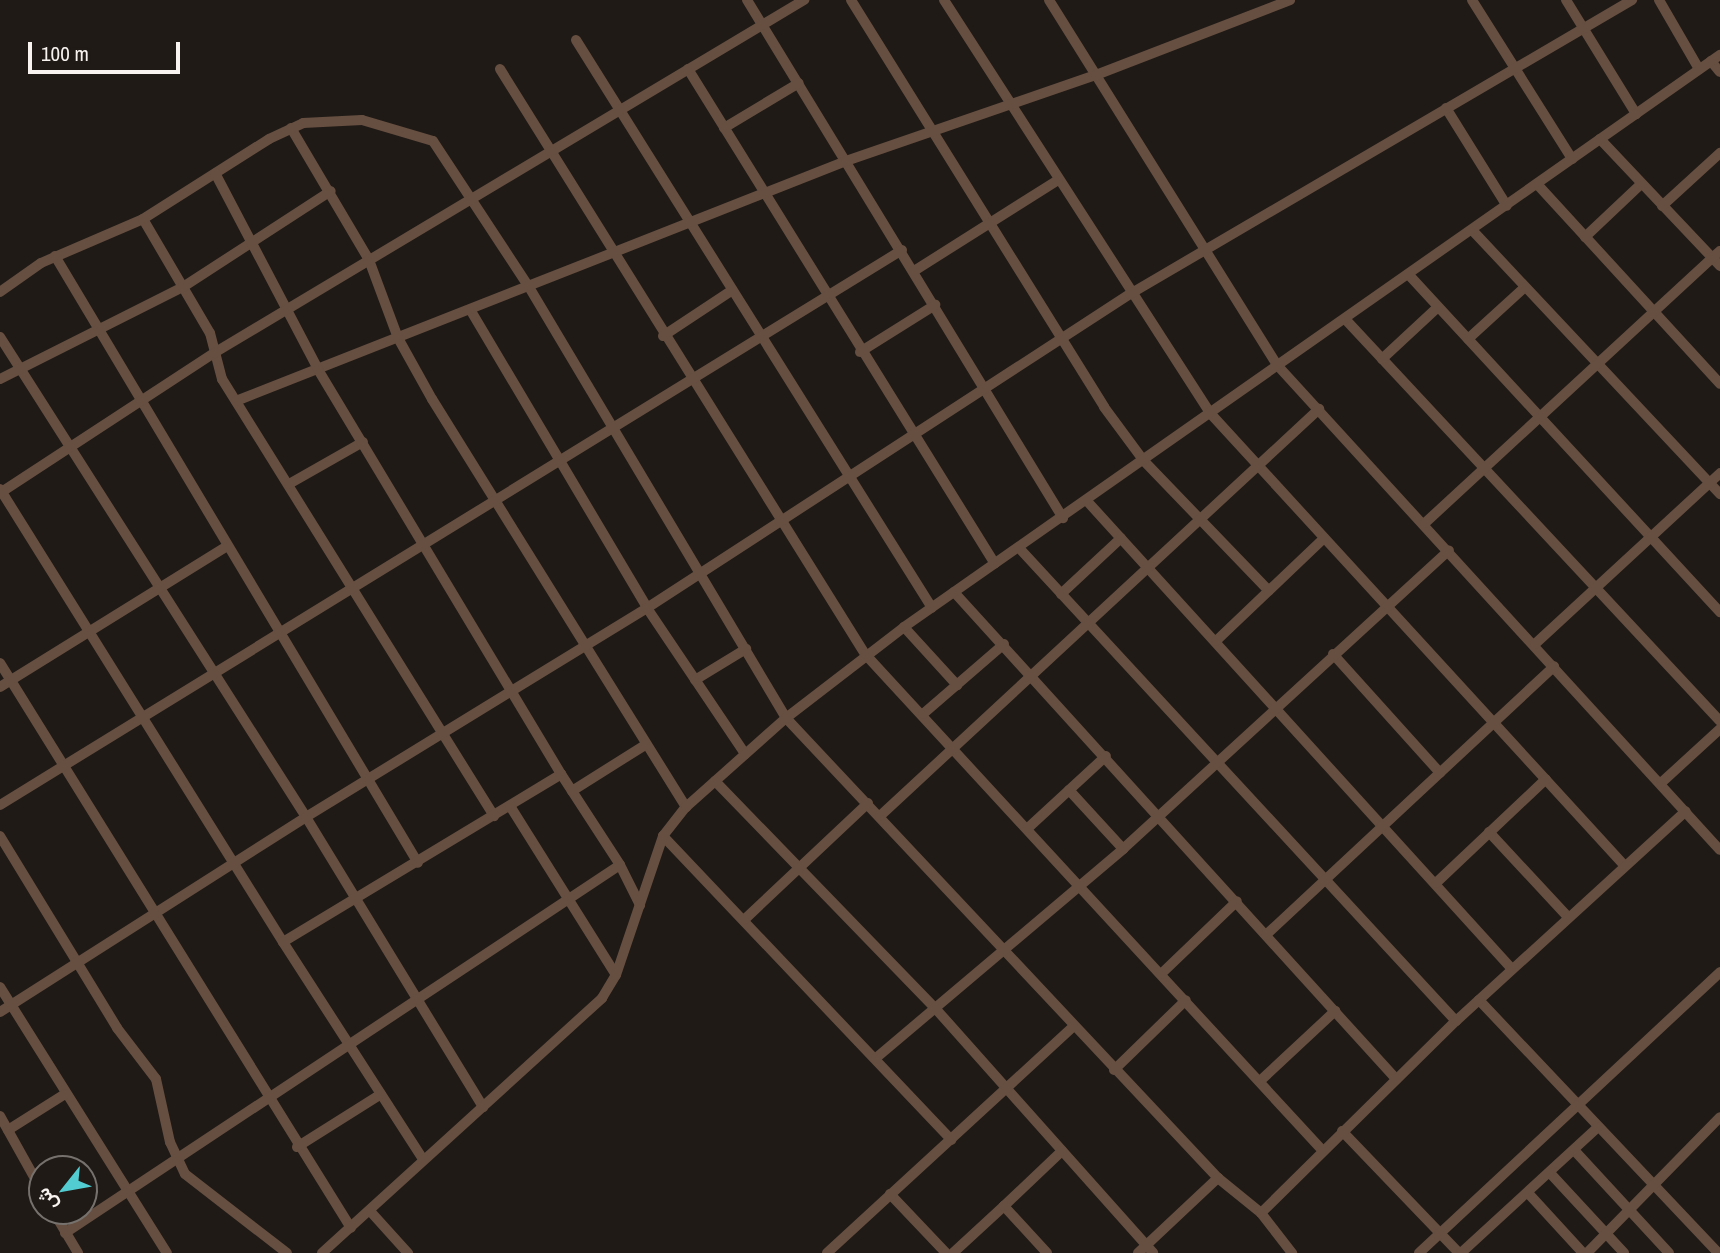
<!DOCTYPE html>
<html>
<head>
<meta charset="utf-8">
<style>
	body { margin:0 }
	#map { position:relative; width:1720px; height:1253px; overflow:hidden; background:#201a16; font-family:"Archivo Narrow",Vazirmatn,sans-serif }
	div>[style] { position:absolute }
	.minor>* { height:10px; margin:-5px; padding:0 5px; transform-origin:5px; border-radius:5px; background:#664f41 }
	span { translate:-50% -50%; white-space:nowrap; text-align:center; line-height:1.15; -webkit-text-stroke:5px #201a16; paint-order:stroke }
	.north { position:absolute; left:28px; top:1155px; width:70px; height:70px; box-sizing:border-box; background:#201a16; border:2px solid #76716d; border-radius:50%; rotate:239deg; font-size:19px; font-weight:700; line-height:28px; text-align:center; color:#f8f3f0 }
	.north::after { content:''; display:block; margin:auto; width:24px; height:32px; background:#52ccd0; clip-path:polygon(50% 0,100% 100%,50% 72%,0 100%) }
	.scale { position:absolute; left:28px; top:42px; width:152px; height:32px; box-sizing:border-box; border:4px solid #f8f3f0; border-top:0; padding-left:9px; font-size:21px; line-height:24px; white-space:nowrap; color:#f8f3f0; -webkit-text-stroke:5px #201a16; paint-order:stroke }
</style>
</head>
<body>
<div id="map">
	<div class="minor">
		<i style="left:747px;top:0;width:607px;rotate:58.62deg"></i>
		<i style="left:851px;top:0;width:479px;rotate:58.1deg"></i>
		<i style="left:1104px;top:407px;width:67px;rotate:53.5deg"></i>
		<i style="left:1144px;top:461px;width:180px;rotate:46.1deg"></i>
		<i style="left:944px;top:0;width:491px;rotate:57.2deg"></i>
		<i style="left:1210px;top:413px;width:613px;rotate:47.51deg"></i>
		<i style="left:1049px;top:0;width:432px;rotate:58deg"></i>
		<i style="left:1278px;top:366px;width:655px;rotate:47.6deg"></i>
		<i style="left:1472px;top:0;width:188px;rotate:57.8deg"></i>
		<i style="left:1566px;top:0;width:134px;rotate:58.4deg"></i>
		<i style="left:1659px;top:0;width:80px;rotate:59.9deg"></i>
		<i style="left:576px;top:40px;width:670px;rotate:57.92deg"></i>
		<i style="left:1711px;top:61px;width:14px;rotate:51deg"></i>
		<i style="left:500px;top:69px;width:690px;rotate:58.04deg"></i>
		<i style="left:865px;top:654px;width:674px;rotate:47.34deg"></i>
		<i style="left:688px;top:69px;width:582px;rotate:58.19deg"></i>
		<i style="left:1446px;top:108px;width:115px;rotate:58.1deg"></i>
		<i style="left:291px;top:128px;width:153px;rotate:59.4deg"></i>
		<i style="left:369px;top:260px;width:83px;rotate:69.6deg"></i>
		<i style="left:398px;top:338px;width:70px;rotate:60.9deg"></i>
		<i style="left:432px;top:399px;width:481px;rotate:58.1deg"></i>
		<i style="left:724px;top:128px;width:87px;rotate:-31deg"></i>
		<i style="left:1600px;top:139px;width:175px;rotate:46.6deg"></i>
		<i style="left:1537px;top:184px;width:271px;rotate:47.5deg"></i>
		<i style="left:1662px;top:206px;width:79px;rotate:-42.4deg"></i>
		<i style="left:143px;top:219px;width:132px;rotate:59.6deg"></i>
		<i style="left:210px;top:333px;width:48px;rotate:75.4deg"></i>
		<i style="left:222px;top:379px;width:515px;rotate:58.1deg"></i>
		<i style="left:1473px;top:231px;width:361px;rotate:46.8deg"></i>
		<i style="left:1585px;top:237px;width:77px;rotate:-43.4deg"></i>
		<i style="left:55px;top:256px;width:707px;rotate:59.12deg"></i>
		<i style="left:914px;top:271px;width:170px;rotate:-32.3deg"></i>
		<i style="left:1409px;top:275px;width:459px;rotate:47.3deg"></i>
		<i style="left:0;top:292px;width:50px;rotate:-35.3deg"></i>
		<i style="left:41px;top:263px;width:111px;rotate:-23.3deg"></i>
		<i style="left:143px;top:219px;width:149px;rotate:-32.4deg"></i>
		<i style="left:269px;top:139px;width:38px;rotate:-25deg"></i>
		<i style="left:303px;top:123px;width:59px;rotate:-2.9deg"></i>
		<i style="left:362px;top:120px;width:74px;rotate:16.5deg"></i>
		<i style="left:433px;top:141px;width:175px;rotate:56.7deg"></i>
		<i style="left:529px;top:287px;width:502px;rotate:59.19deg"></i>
		<i style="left:786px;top:718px;width:631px;rotate:46.8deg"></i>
		<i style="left:1218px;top:1178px;width:55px;rotate:39.1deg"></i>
		<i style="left:1261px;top:1213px;width:51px;rotate:52.2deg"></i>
		<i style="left:471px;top:311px;width:345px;rotate:59.3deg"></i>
		<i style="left:647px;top:608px;width:176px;rotate:56.1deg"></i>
		<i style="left:1346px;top:320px;width:548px;rotate:47deg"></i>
		<i style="left:663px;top:336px;width:82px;rotate:-33.5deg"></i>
		<i style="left:0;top:337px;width:569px;rotate:57.48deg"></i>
		<i style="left:306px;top:817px;width:340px;rotate:58.6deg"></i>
		<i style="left:1468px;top:339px;width:77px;rotate:-42.4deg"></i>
		<i style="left:860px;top:352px;width:89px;rotate:-32.1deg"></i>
		<i style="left:1382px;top:359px;width:76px;rotate:-42.9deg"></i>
		<i style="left:0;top:379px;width:205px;rotate:-26.7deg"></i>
		<i style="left:183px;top:287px;width:176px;rotate:-33deg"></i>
		<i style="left:236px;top:401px;width:656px;rotate:-21.48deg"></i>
		<i style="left:846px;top:161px;width:264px;rotate:-19deg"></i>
		<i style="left:1096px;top:75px;width:208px;rotate:-21.1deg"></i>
		<i style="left:289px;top:484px;width:85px;rotate:-29.6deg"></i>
		<i style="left:0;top:489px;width:534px;rotate:58.01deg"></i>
		<i style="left:283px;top:942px;width:325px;rotate:-31.1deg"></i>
		<i style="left:561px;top:774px;width:472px;rotate:-121deg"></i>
		<i style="left:318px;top:369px;width:221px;rotate:-117.7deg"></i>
		<i style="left:0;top:493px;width:256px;rotate:-33.2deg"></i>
		<i style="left:214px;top:353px;width:688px;rotate:-30.89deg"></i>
		<i style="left:1087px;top:501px;width:632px;rotate:47.76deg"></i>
		<i style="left:1425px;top:523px;width:401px;rotate:-42.7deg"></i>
		<i style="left:1019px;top:548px;width:644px;rotate:47.27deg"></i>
		<i style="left:954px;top:592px;width:658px;rotate:47.77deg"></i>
		<i style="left:1061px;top:594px;width:82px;rotate:-43deg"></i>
		<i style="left:904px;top:627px;width:79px;rotate:47.6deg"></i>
		<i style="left:1216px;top:641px;width:149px;rotate:-43.6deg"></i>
		<i style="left:1535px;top:644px;width:252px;rotate:-42.7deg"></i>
		<i style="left:1333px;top:654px;width:160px;rotate:48deg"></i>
		<i style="left:0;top:663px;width:665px;rotate:58.15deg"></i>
		<i style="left:695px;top:680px;width:60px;rotate:-31.3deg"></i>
		<i style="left:0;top:687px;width:266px;rotate:-31.8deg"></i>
		<i style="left:923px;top:714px;width:107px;rotate:-40.8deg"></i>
		<i style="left:561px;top:774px;width:108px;rotate:57deg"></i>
		<i style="left:620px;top:865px;width:45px;rotate:63.4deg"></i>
		<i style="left:715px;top:781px;width:316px;rotate:45.9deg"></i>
		<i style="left:935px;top:1008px;width:328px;rotate:48.3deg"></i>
		<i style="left:1661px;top:783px;width:80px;rotate:-42.5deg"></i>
		<i style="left:1069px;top:790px;width:80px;rotate:47.5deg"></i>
		<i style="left:572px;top:791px;width:86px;rotate:-32.2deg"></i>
		<i style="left:0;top:805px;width:1059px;rotate:-31.6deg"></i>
		<i style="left:510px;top:806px;width:199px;rotate:57.9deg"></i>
		<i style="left:880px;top:816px;width:599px;rotate:-42.83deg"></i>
		<i style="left:1028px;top:828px;width:106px;rotate:-42.7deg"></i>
		<i style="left:1489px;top:832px;width:116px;rotate:47.1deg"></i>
		<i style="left:0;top:836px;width:225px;rotate:58.6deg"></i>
		<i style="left:117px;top:1028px;width:64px;rotate:52.6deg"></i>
		<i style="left:156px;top:1079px;width:65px;rotate:77.5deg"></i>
		<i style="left:170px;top:1142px;width:35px;rotate:65deg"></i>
		<i style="left:185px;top:1174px;width:129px;rotate:37.8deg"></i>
		<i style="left:663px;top:836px;width:419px;rotate:46.5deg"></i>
		<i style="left:1436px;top:883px;width:151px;rotate:-43.4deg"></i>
		<i style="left:745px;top:919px;width:169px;rotate:-43.3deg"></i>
		<i style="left:1266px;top:935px;width:394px;rotate:-43deg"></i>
		<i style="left:283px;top:942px;width:258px;rotate:57.2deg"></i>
		<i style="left:1161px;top:974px;width:105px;rotate:-43.8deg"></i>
		<i style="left:0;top:987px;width:314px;rotate:57.9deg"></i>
		<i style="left:1479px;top:1000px;width:348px;rotate:46.6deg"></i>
		<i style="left:0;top:1012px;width:363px;rotate:-32.5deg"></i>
		<i style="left:306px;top:817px;width:400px;rotate:-31.5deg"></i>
		<i style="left:647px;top:608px;width:576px;rotate:-33.03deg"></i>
		<i style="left:1130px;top:294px;width:582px;rotate:-30.36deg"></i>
		<i style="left:876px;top:1058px;width:324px;rotate:-40.2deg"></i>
		<i style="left:1123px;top:849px;width:442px;rotate:-42.5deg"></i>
		<i style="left:1114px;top:1070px;width:100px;rotate:-44.2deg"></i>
		<i style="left:1260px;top:1081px;width:103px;rotate:-43deg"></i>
		<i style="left:0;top:1116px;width:86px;rotate:60.8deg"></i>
		<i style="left:8px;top:1130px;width:67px;rotate:-32.3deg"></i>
		<i style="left:1342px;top:1131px;width:169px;rotate:46.2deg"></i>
		<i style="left:297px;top:1147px;width:99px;rotate:-32.2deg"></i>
		<i style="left:1574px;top:1150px;width:140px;rotate:47.3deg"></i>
		<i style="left:1550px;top:1173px;width:109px;rotate:47.2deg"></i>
		<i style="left:1528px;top:1193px;width:81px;rotate:47.5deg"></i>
		<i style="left:890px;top:1194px;width:81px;rotate:46.5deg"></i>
		<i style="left:53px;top:1211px;width:49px;rotate:59.2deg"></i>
		<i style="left:370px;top:1211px;width:57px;rotate:47.9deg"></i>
		<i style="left:1261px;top:1213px;width:274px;rotate:-44.6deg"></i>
		<i style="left:1456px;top:1021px;width:311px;rotate:-42.4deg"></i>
		<i style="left:65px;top:1233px;width:666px;rotate:-33.55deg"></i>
		<i style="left:322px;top:1253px;width:379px;rotate:-42.3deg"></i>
		<i style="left:602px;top:998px;width:27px;rotate:-59deg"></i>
		<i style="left:616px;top:975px;width:147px;rotate:-71.3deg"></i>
		<i style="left:663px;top:836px;width:37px;rotate:-52deg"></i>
		<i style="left:686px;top:807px;width:134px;rotate:-41.7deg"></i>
		<i style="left:786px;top:718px;width:149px;rotate:-37.6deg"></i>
		<i style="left:904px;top:627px;width:997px;rotate:-35.03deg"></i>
		<i style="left:827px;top:1253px;width:334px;rotate:-42.6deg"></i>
		<i style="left:953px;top:1253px;width:69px;rotate:-42.7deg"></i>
		<i style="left:1047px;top:1253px;width:64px;rotate:-132.5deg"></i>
		<i style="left:1004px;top:1206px;width:80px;rotate:-43.5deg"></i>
		<i style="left:1138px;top:1253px;width:110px;rotate:-43.2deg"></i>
		<i style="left:1419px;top:1253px;width:412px;rotate:-43deg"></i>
		<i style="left:1461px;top:1253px;width:186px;rotate:-42.6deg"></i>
		<i style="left:1587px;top:1253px;width:190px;rotate:-45.6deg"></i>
	</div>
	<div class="north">ش</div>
	<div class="scale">100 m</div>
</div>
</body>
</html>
